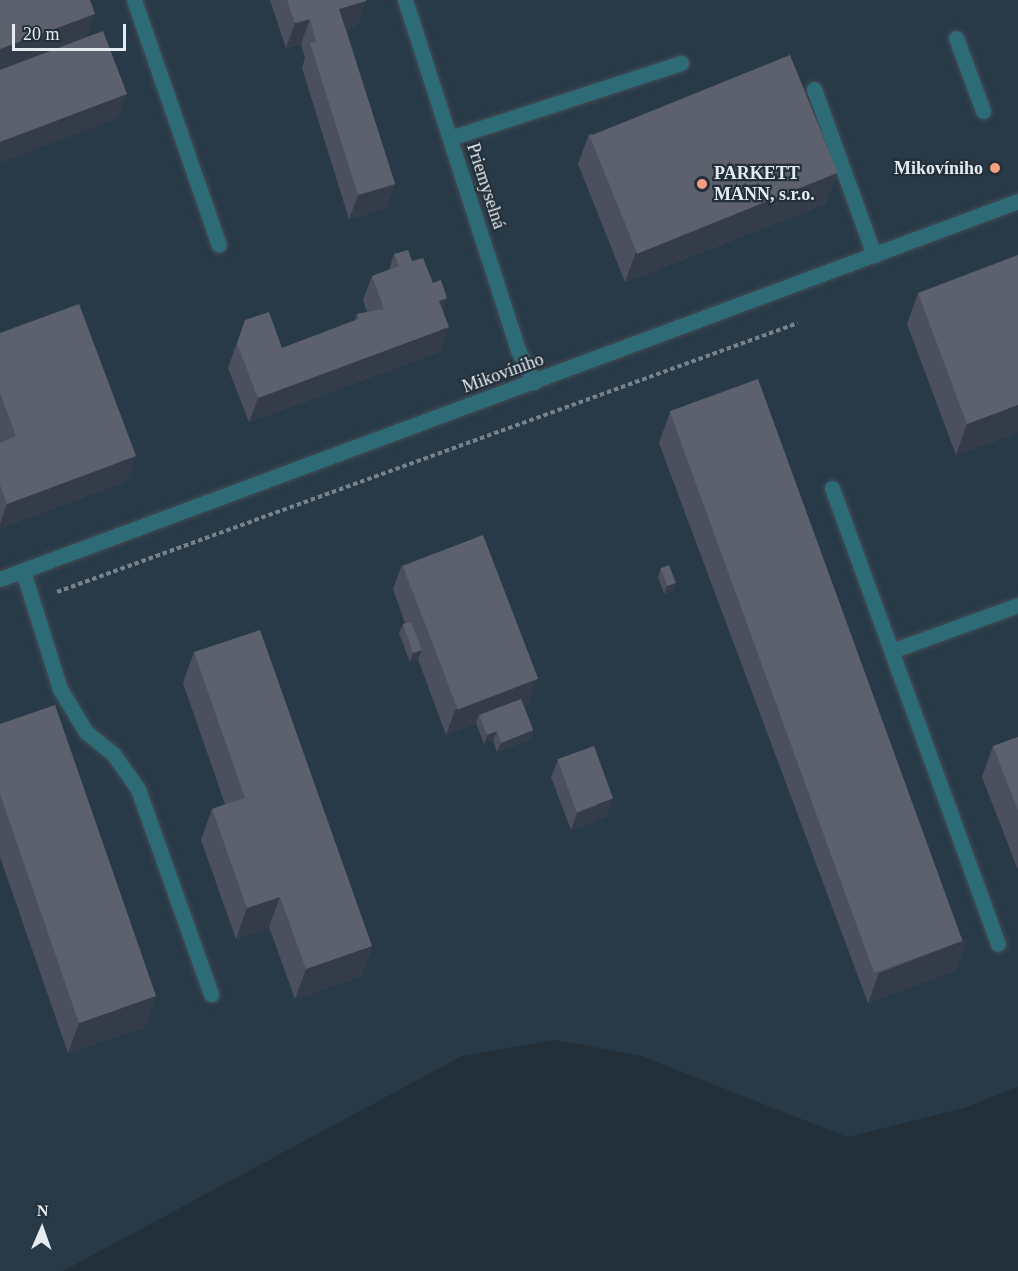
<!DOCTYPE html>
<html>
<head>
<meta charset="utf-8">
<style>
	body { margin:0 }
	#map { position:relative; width:1018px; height:1271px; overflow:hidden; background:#232f39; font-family:"Times New Roman",serif }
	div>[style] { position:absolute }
	.built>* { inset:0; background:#283a48 }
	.path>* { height:4px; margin-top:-2px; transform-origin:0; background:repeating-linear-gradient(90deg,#77828a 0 4.5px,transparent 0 7.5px) }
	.roads { filter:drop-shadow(0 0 2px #424d57) drop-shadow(0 0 2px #424d57) }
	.service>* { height:15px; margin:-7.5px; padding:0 7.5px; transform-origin:7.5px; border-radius:7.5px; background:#2d6b77 }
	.minor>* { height:15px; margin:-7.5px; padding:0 7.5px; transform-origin:7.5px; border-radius:7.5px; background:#2d6b77 }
	.wall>* { inset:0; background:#4c505e }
	.shaded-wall>* { inset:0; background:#353c49 }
	.building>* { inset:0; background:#5d616e; transform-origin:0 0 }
	.dots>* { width:16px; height:16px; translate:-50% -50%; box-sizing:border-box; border:3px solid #232f39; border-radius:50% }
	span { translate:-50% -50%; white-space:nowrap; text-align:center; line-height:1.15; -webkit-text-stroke:4.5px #232f39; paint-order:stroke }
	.poi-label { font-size:18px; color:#e4ecf2; font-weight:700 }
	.right { translate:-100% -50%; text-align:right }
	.left { translate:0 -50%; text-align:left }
	.street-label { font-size:18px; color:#e4ecf2 }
	.north { position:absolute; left:12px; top:1199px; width:60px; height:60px; -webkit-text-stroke:4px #232f39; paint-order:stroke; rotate:2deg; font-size:16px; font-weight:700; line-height:24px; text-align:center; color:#e4ecf2 }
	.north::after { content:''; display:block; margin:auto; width:21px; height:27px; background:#e4ecf2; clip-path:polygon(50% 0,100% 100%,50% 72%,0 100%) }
	.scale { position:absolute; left:12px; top:24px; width:114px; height:27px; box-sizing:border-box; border:3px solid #e4ecf2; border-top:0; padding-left:8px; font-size:18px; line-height:21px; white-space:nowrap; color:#e4ecf2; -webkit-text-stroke:4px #232f39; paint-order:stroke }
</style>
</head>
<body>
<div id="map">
	<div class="built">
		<i style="clip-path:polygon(0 0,1018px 0,1018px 1087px,967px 1107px,847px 1137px,642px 1056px,555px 1040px,462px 1056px,63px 1271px,0 1271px)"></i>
	</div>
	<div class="path">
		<i style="left:57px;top:592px;width:788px;rotate:-19.95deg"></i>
	</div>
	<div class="roads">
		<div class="service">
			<i style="left:134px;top:0;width:259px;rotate:70.9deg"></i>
			<i style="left:956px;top:38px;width:78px;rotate:69.7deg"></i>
			<i style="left:814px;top:89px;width:177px;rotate:70.1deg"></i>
			<i style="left:450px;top:138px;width:243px;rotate:-18deg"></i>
			<i style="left:832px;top:488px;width:485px;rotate:70deg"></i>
			<i style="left:23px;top:571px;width:124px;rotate:72.6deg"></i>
			<i style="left:60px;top:689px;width:50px;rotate:58.8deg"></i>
			<i style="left:86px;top:732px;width:36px;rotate:39deg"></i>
			<i style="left:114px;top:755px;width:42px;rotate:54.8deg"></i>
			<i style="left:138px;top:789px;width:218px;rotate:70.4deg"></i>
			<i style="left:894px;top:650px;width:132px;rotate:-19.9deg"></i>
		</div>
		<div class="minor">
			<i style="left:405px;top:0;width:368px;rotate:72.1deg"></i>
			<i style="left:518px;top:350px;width:36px;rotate:63deg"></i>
			<i style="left:0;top:579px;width:1086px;rotate:-20.37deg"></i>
		</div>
	</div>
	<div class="wall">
		<i style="clip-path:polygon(270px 0,366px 0,357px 25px,346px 29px,395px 184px,386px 208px,349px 219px,302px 68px,305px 58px,301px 44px,286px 48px)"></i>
		<i style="clip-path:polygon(589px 134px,837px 173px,825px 204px,625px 282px,578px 164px)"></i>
		<i style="clip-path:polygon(394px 254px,412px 261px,447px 298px,443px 310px,441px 351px,249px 422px,228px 368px,245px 320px,282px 348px,355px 320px,357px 314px,367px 312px,363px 300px,372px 276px,389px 270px)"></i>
		<i style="clip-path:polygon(918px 293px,1018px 432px,956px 455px,907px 324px)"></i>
		<i style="clip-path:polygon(0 333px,127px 481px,0 528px)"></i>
		<i style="clip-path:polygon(670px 412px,956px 970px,868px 1003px,659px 443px)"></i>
		<i style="clip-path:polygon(402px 565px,529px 704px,524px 706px,533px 730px,530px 739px,497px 752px,493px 740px,484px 744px,476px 723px,446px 735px,418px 659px,410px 662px,399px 633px,403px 624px,405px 623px,393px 589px)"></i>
		<i style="clip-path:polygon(661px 568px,676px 583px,673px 591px,664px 594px,658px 577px)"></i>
		<i style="clip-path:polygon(194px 652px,372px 946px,361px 976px,295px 999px,269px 927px,236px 939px,201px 840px,212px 809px,225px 804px,183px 683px)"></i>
		<i style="clip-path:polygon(0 724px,145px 1027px,68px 1053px,0 857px)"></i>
		<i style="clip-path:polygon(1018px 737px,1018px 870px,982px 777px,993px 746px)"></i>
		<i style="clip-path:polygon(558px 760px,607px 816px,571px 830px,551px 777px)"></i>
	</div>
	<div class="shaded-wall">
		<i style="clip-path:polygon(366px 1px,357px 25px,331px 34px,339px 9px)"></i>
		<i style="clip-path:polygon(95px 14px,84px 44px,0 75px,0 49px)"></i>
		<i style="clip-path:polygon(310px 19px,301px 44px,286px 48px,295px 23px)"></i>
		<i style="clip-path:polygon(127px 94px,118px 118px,0 163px,0 142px)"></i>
		<i style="clip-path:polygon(837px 173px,825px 204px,625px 282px,636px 252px)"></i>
		<i style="clip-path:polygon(395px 184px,386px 208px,349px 219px,358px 195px)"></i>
		<i style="clip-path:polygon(447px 298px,438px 323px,439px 301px)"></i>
		<i style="clip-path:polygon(449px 327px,441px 351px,249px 422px,258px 398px)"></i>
		<i style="clip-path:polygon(1018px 405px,1018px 432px,956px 455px,967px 424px)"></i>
		<i style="clip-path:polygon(136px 456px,127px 481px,0 528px,0 524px,7px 504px)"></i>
		<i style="clip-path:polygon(676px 583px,673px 591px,664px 594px,667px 585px)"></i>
		<i style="clip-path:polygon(422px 650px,418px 659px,410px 662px,413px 653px)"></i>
		<i style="clip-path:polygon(537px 679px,529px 704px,482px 721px,479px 715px,476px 723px,446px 735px,455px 710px)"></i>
		<i style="clip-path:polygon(533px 730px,530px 739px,497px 752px,501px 743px)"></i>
		<i style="clip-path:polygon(497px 731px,493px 740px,484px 744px,487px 735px)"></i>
		<i style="clip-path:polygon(613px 799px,607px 816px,571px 830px,577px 813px)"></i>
		<i style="clip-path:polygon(280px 897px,269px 927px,236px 939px,247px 908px)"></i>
		<i style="clip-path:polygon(967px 939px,956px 970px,868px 1003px,879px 973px)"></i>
		<i style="clip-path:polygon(372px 946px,361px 976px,295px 999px,306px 969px)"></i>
		<i style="clip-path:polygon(156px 996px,145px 1027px,68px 1053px,79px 1023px)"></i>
	</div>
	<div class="building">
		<i style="clip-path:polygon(0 0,90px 0,95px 14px,0 49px)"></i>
		<i style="clip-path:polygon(287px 0,366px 0,366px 1px,339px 9px,395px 184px,358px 195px,310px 43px,316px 42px,310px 19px,295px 23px)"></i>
		<i style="clip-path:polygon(103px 31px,127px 94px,0 142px,0 70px)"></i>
		<i style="left:790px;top:55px;width:127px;height:216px;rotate:68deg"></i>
		<i style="clip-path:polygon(408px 250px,412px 261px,423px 258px,433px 283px,441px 280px,447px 298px,439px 301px,449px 327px,258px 398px,237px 344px,245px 320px,269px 312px,282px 348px,359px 319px,357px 314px,384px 309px,372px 276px,399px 266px,394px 254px)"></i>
		<i style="clip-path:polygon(1018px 255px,1018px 405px,967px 424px,918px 293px)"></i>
		<i style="clip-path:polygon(79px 304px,136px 456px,7px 504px,0 485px,0 443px,16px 436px,0 393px,0 333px)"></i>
		<i style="left:758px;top:379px;width:598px;height:94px;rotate:70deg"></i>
		<i style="left:483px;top:535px;width:154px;height:86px;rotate:69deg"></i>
		<i style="left:669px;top:565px;width:19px;height:9px;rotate:69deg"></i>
		<i style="clip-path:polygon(411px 622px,422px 650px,413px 653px,403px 624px)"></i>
		<i style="clip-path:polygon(260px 630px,372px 946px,306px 969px,280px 897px,247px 908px,212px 809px,245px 798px,194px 652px)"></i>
		<i style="clip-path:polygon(521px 699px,533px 730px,501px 743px,497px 731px,487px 735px,479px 715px)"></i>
		<i style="clip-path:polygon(55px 705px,156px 996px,79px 1023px,0 794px,0 724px)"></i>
		<i style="clip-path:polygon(1018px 737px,1018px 810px,993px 746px)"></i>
		<i style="left:594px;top:746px;width:56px;height:39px;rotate:70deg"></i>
	</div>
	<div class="dots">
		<i style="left:995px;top:168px;background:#f2a080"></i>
		<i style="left:702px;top:184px;background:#f2a080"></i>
	</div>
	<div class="poi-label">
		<span class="right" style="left:983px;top:168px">Mikovíniho</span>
		<span class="left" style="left:714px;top:184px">PARKETT<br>MANN, s.r.o.</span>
	</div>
	<div class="street-label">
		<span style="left:486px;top:186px;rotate:72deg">Priemyselná</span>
		<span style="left:503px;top:373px;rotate:-20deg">Mikovíniho</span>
	</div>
	<div class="north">N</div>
	<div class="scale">20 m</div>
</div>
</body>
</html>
